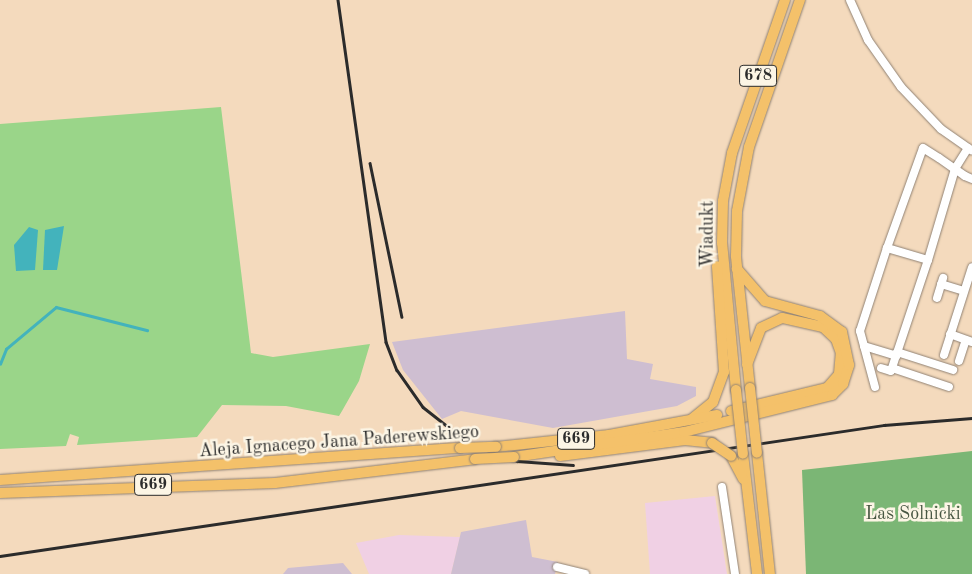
<!DOCTYPE html>
<html>
<head>
<meta charset="utf-8">
<style>
	body { margin:0 }
	#map { position:relative; width:972px; height:574px; overflow:hidden; background:#f4dabd; font-family:"Old Standard TT",serif }
	div>[style] { position:absolute }
	.built>* { inset:0; background:#f0d0e4 }
	.industrial>* { inset:0; background:#cebed1 }
	.green>* { inset:0; background:#9ad589 }
	.forest>* { inset:0; background:#7bb675 }
	.water>* { inset:0; background:#43b3bc }
	.stream>* { height:2.5px; margin:-1.25px; padding:0 1.25px; transform-origin:1.25px; border-radius:1.25px; background:#43b3bc }
	.roads { filter:drop-shadow(0 0 1px #908274) drop-shadow(0 0 1px #908274) }
	.minor>* { height:8px; margin:-4px; padding:0 4px; transform-origin:4px; border-radius:4px; background:#fff }
	.major>* { height:10px; margin:-5px; padding:0 5px; transform-origin:5px; border-radius:5px; background:#f4c16a }
	.rail>* { height:2.5px; margin:-1.25px; padding:0 1.25px; transform-origin:1.25px; border-radius:1.25px; background:#2b2b2b }
	.bridges { filter:drop-shadow(0 0 1px #908274) drop-shadow(0 0 1px #908274) }
	.major-bridge>* { height:10px; margin:-5px; padding:0 5px; transform-origin:5px; border-radius:5px; background:#f4c16a }
	span { translate:-50% -50%; white-space:nowrap; text-align:center; line-height:1.15; -webkit-text-stroke:5px #fcf5e5; paint-order:stroke }
	.shield-label span { padding:1px 4px; background:#fcf5e5; border:1px solid; border-radius:4px; -webkit-text-stroke-width:0 }
	.shield-label { font-size:16px; color:#2b2b2b; font-weight:700 }
	.street-label { font-size:18px; color:#2b2b2b }
	.park-label { font-size:18px; color:#475642 }
</style>
</head>
<body>
<div id="map">
	<div class="built">
		<i style="clip-path:polygon(715px 496px,727px 574px,650px 574px,645px 503px)"></i>
		<i style="clip-path:polygon(399px 535px,460px 537px,451px 574px,369px 574px,356px 543px)"></i>
	</div>
	<div class="industrial">
		<i style="clip-path:polygon(625px 311px,627px 359px,653px 364px,650px 379px,696px 387px,696px 396px,677px 406px,553px 428px,461px 411px,442px 419px,403px 370px,392px 342px)"></i>
		<i style="clip-path:polygon(526px 520px,532px 557px,558px 562px,555px 574px,451px 574px,461px 532px)"></i>
		<i style="clip-path:polygon(343px 563px,352px 574px,283px 574px,288px 568px)"></i>
	</div>
	<div class="green">
		<i style="clip-path:polygon(221px 107px,251px 353px,273px 357px,370px 344px,359px 381px,342px 411px,339px 416px,286px 406px,222px 405px,197px 437px,77px 445px,79px 437px,70px 434px,66px 446px,0 449px,0 124px)"></i>
	</div>
	<div class="forest">
		<i style="clip-path:polygon(972px 451px,972px 574px,806px 574px,802px 470px)"></i>
	</div>
	<div class="water">
		<i style="clip-path:polygon(64px 226px,57px 270px,43px 270px,45px 230px)"></i>
		<i style="clip-path:polygon(29px 227px,38px 230px,35px 270px,16px 271px,14px 245px)"></i>
	</div>
	<div class="stream">
		<i style="left:0;top:364px;width:16px;rotate:-68deg"></i>
		<i style="left:6px;top:349px;width:65px;rotate:-40deg"></i>
		<i style="left:56px;top:307px;width:94px;rotate:14.2deg"></i>
	</div>
	<div class="roads">
		<div class="minor">
			<i style="left:850px;top:0;width:44px;rotate:65.8deg"></i>
			<i style="left:868px;top:40px;width:57px;rotate:54.9deg"></i>
			<i style="left:901px;top:87px;width:58px;rotate:46.4deg"></i>
			<i style="left:941px;top:129px;width:37px;rotate:35deg"></i>
			<i style="left:968px;top:148px;width:25px;rotate:122deg"></i>
			<i style="left:955px;top:169px;width:95px;rotate:106.5deg"></i>
			<i style="left:928px;top:260px;width:43px;rotate:-163.7deg"></i>
			<i style="left:887px;top:248px;width:106px;rotate:-70.2deg"></i>
			<i style="left:923px;top:148px;width:19px;rotate:32deg"></i>
			<i style="left:939px;top:158px;width:19px;rotate:35deg"></i>
			<i style="left:955px;top:169px;width:12px;rotate:35deg"></i>
			<i style="left:965px;top:176px;width:8px;rotate:23deg"></i>
			<i style="left:941px;top:284px;width:24px;rotate:17deg"></i>
			<i style="left:937px;top:298px;width:21px;rotate:-73deg"></i>
			<i style="left:950px;top:334px;width:23px;rotate:20deg"></i>
			<i style="left:864px;top:346px;width:34px;rotate:17deg"></i>
			<i style="left:896px;top:356px;width:101px;rotate:-71.6deg"></i>
			<i style="left:897px;top:352px;width:59px;rotate:17.8deg"></i>
			<i style="left:944px;top:355px;width:92px;rotate:-72.3deg"></i>
			<i style="left:959px;top:361px;width:22px;rotate:-72deg"></i>
			<i style="left:881px;top:368px;width:10px;rotate:17deg"></i>
			<i style="left:891px;top:371px;width:16px;rotate:-72deg"></i>
			<i style="left:892px;top:368px;width:60px;rotate:18.4deg"></i>
			<i style="left:875px;top:387px;width:58px;rotate:-105deg"></i>
			<i style="left:860px;top:331px;width:87px;rotate:-72deg"></i>
			<i style="left:722px;top:487px;width:88px;rotate:81.5deg"></i>
			<i style="left:557px;top:567px;width:29px;rotate:14deg"></i>
		</div>
		<div class="major">
			<i style="left:750px;top:388px;width:133px;rotate:-96.1deg"></i>
			<i style="left:736px;top:256px;width:45px;rotate:-88.7deg"></i>
			<i style="left:737px;top:211px;width:65px;rotate:-79.4deg"></i>
			<i style="left:749px;top:147px;width:156px;rotate:-70.9deg"></i>
			<i style="left:736px;top:390px;width:148px;rotate:-95.4deg"></i>
			<i style="left:722px;top:243px;width:42px;rotate:-88.6deg"></i>
			<i style="left:723px;top:201px;width:49px;rotate:-79.4deg"></i>
			<i style="left:732px;top:153px;width:162px;rotate:-70.9deg"></i>
			<i style="left:731px;top:411px;width:99px;rotate:-13.5deg"></i>
			<i style="left:827px;top:388px;width:18px;rotate:-49deg"></i>
			<i style="left:839px;top:374px;width:21px;rotate:-85deg"></i>
			<i style="left:841px;top:353px;width:15px;rotate:-110deg"></i>
			<i style="left:836px;top:339px;width:18px;rotate:-137deg"></i>
			<i style="left:823px;top:327px;width:42px;rotate:-167.6deg"></i>
			<i style="left:782px;top:318px;width:23px;rotate:155deg"></i>
			<i style="left:761px;top:328px;width:39px;rotate:111deg"></i>
			<i style="left:692px;top:419px;width:27px;rotate:-39deg"></i>
			<i style="left:713px;top:402px;width:32px;rotate:-70deg"></i>
			<i style="left:724px;top:372px;width:106px;rotate:-93.8deg"></i>
			<i style="left:496px;top:447px;width:114px;rotate:-6.1deg"></i>
			<i style="left:609px;top:435px;width:110px;rotate:-10.5deg"></i>
			<i style="left:757px;top:453px;width:122px;rotate:83.9deg"></i>
			<i style="left:743px;top:454px;width:121px;rotate:83.3deg"></i>
			<i style="left:560px;top:456px;width:126px;rotate:-7.3deg"></i>
			<i style="left:685px;top:440px;width:27px;rotate:6deg"></i>
			<i style="left:731px;top:456px;width:26px;rotate:62deg"></i>
			<i style="left:514px;top:457px;width:172px;rotate:-8.4deg"></i>
			<i style="left:684px;top:432px;width:153px;rotate:-14deg"></i>
			<i style="left:832px;top:395px;width:16px;rotate:-45deg"></i>
			<i style="left:843px;top:384px;width:20px;rotate:-72deg"></i>
			<i style="left:849px;top:365px;width:34px;rotate:-102deg"></i>
			<i style="left:842px;top:332px;width:27px;rotate:-144deg"></i>
			<i style="left:820px;top:316px;width:57px;rotate:-164.7deg"></i>
			<i style="left:765px;top:301px;width:43px;rotate:-131.2deg"></i>
			<i style="left:0;top:480px;width:461px;rotate:-4deg"></i>
			<i style="left:0;top:493px;width:275px;rotate:-2.1deg"></i>
			<i style="left:275px;top:483px;width:201px;rotate:-6.8deg"></i>
		</div>
	</div>
	<div class="rail">
		<i style="left:338px;top:0;width:345px;rotate:82deg"></i>
		<i style="left:386px;top:342px;width:30px;rotate:69deg"></i>
		<i style="left:397px;top:370px;width:45px;rotate:54.9deg"></i>
		<i style="left:423px;top:407px;width:60px;rotate:38.2deg"></i>
		<i style="left:470px;top:444px;width:50px;rotate:19.9deg"></i>
		<i style="left:517px;top:461px;width:56px;rotate:4.1deg"></i>
		<i style="left:370px;top:163px;width:157px;rotate:78.3deg"></i>
		<i style="left:0;top:556px;width:894px;rotate:-8.43deg"></i>
		<i style="left:884px;top:425px;width:88px;rotate:-4.5deg"></i>
	</div>
	<div class="bridges">
		<div class="major-bridge">
			<i style="left:750px;top:388px;width:65px;rotate:83.9deg"></i>
			<i style="left:736px;top:390px;width:64px;rotate:83.8deg"></i>
			<i style="left:712px;top:443px;width:23px;rotate:34deg"></i>
			<i style="left:460px;top:448px;width:36px;rotate:-2deg"></i>
			<i style="left:475px;top:459px;width:39px;rotate:-3deg"></i>
		</div>
	</div>
	<div class="shield-label">
		<span style="left:758px;top:76px">678</span>
		<span style="left:576px;top:439px">669</span>
		<span style="left:153px;top:485px">669</span>
	</div>
	<div class="street-label">
		<span style="left:708px;top:234px;rotate:-90deg">Wiadukt</span>
		<span style="left:339px;top:442px;rotate:-4deg">Aleja Ignacego Jana Paderewskiego</span>
	</div>
	<div class="park-label">
		<span style="left:913px;top:514px">Las Solnicki</span>
	</div>
</div>
</body>
</html>
